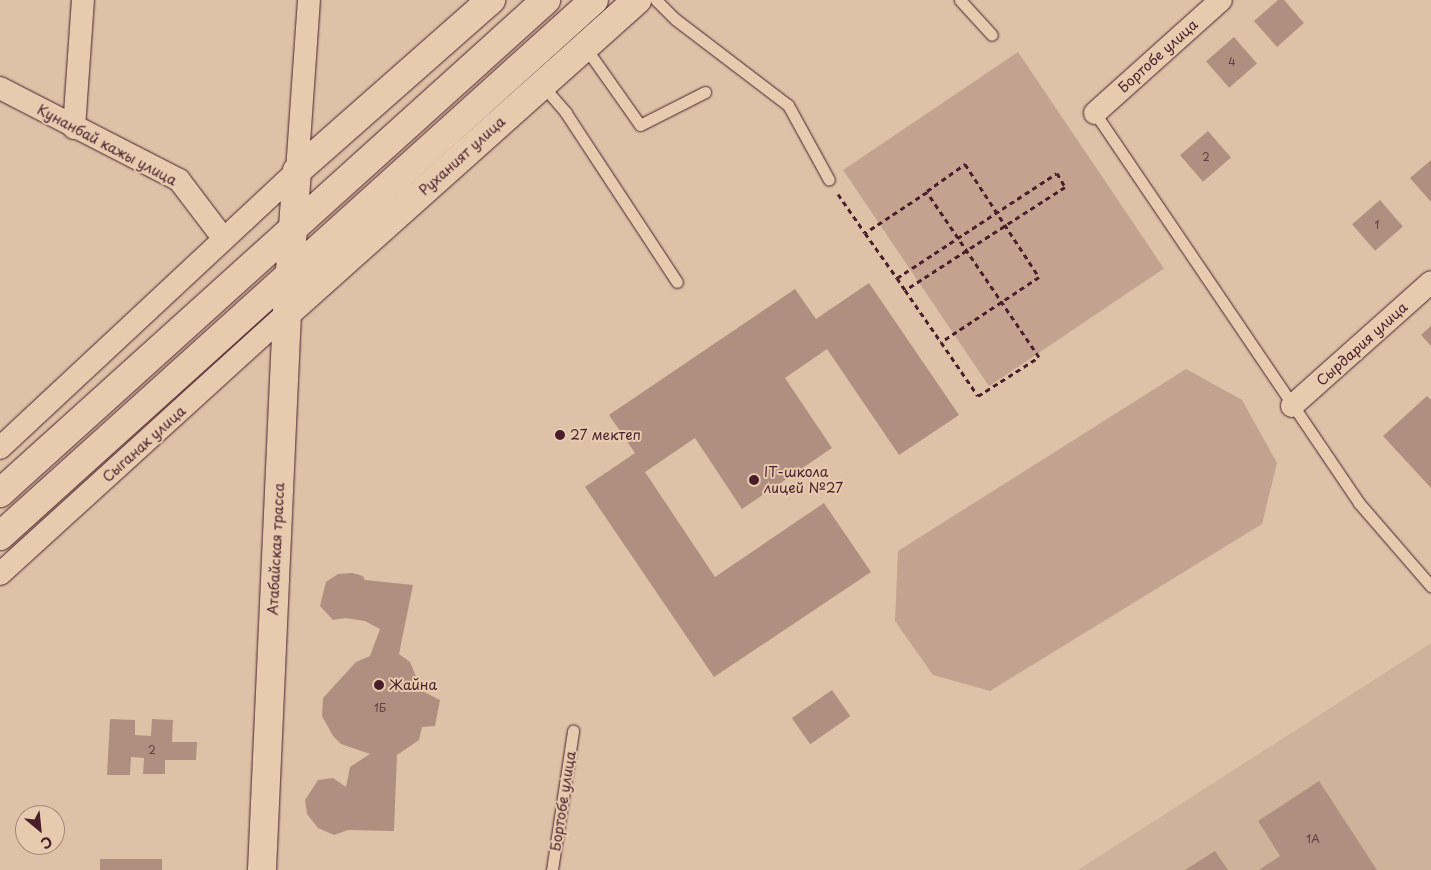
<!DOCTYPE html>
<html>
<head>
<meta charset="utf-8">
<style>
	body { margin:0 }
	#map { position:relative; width:1431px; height:870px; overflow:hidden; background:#dec1a7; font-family:"Playpen Sans",sans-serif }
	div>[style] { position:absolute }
	.built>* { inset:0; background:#d0b29b }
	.green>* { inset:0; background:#c3a390; transform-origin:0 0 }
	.building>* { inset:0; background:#b08f80; transform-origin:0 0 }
	.path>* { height:3px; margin-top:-1.5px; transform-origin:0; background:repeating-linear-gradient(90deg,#4a1f2b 0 5px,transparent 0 9px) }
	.roads { filter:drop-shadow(0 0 1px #4a1f2b) drop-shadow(0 0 1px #4a1f2b) }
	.service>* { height:11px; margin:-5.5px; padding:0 5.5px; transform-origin:5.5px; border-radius:5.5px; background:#e8cbaf }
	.minor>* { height:22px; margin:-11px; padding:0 11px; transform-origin:11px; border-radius:11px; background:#e8cbaf }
	.secondary>* { height:28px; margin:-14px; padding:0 14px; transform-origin:14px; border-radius:14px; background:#e8cbaf }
	.trunk>* { height:28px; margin:-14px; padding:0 14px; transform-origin:14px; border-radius:14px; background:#e8cbaf }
	.dots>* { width:14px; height:14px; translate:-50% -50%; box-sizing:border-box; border:2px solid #e8cbaf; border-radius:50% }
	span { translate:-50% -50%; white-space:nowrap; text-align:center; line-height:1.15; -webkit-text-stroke:4px #e8cbaf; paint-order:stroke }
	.number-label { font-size:11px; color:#643b40 }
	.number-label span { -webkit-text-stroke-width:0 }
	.street-label { font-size:14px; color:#4a1f2b }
	.poi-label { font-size:14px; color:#4a1f2b }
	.left { translate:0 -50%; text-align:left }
	.north { position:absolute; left:15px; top:805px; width:50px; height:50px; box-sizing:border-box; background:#e8cbaf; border:1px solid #a9867a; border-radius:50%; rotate:152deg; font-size:14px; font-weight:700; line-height:20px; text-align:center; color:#4a1f2b }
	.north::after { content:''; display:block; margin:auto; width:18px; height:22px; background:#4a1f2b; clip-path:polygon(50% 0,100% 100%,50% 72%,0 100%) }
</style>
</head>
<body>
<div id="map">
	<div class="built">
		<i style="clip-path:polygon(1431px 643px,1431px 870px,1078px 870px,1422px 649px)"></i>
	</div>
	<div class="green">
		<i style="left:1018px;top:52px;width:261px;height:211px;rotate:56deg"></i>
		<i style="clip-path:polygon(1186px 369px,1242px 400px,1277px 463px,1262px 524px,990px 691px,933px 675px,895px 621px,898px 551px)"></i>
	</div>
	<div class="building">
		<i style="clip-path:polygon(1278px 0,1284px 0,1304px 23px,1277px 47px,1254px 21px)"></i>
		<i style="left:1234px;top:37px;width:35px;height:37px;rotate:49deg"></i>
		<i style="left:1208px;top:131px;width:35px;height:37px;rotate:49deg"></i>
		<i style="clip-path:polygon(1431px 160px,1431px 202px,1410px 178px)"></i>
		<i style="left:1380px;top:200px;width:35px;height:37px;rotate:49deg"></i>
		<i style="clip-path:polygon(869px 283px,959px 415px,899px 455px,827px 349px,785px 378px,832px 448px,742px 509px,695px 438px,645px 472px,715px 577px,824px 503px,871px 572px,714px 677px,585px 487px,635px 453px,609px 415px,795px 289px,816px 319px)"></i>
		<i style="clip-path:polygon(1431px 326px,1431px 346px,1421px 335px)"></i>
		<i style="clip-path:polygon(1427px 396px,1431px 400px,1431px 488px,1383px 436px)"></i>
		<i style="clip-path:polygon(352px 573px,363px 576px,365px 580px,413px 585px,399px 654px,410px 662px,422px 691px,440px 700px,435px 726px,422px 727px,419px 740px,397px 755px,394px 831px,348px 830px,334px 835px,318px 828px,307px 814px,305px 800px,318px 780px,333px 778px,346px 787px,350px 767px,370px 754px,341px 744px,333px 736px,322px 716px,323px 698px,356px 662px,370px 656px,380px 629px,365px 621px,345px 618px,333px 620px,320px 606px,326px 582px,338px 574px)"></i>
		<i style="left:832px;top:690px;width:32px;height:49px;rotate:55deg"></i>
		<i style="clip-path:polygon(110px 719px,135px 720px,135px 735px,151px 736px,152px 719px,173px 720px,172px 742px,197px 742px,196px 760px,165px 760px,165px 774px,143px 774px,144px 758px,131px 757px,130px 775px,107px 775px)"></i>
		<i style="clip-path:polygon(1319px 781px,1377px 870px,1259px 870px,1280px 856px,1258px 821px)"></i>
		<i style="clip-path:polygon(1215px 851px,1228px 870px,1185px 870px)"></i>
		<i style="left:100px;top:859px;width:62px;height:11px"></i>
	</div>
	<div class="path">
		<i style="left:927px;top:191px;width:47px;rotate:-35.4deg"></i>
		<i style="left:965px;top:164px;width:135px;rotate:56.8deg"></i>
		<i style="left:1039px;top:277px;width:118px;rotate:146.4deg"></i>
		<i style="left:838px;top:194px;width:47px;rotate:55.3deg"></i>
		<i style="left:865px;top:233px;width:55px;rotate:54.6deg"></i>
		<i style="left:897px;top:278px;width:14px;rotate:56deg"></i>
		<i style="left:905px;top:290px;width:63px;rotate:55.3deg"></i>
		<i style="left:941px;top:342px;width:65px;rotate:55.6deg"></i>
		<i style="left:978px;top:396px;width:72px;rotate:-32.6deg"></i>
		<i style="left:1039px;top:357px;width:199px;rotate:-124.2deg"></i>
		<i style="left:927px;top:192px;width:74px;rotate:146.5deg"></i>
		<i style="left:897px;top:278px;width:191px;rotate:-33.3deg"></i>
		<i style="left:1057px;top:173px;width:16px;rotate:60deg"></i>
		<i style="left:1065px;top:187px;width:190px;rotate:147.2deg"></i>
	</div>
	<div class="roads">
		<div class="service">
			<i style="left:656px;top:0;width:27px;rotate:45deg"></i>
			<i style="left:675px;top:19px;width:142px;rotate:37.3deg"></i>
			<i style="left:788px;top:105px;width:85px;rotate:61.3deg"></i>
			<i style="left:960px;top:0;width:47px;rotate:47.6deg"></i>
			<i style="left:585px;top:47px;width:95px;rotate:54.8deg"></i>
			<i style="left:640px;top:125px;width:73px;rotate:-26.9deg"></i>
			<i style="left:542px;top:85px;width:37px;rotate:49deg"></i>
			<i style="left:566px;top:113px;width:202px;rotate:56.7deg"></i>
			<i style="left:1095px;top:113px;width:471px;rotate:55.9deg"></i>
			<i style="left:1359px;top:503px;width:110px;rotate:49.1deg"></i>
			<i style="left:552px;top:870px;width:141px;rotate:-81.4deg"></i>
		</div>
		<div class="minor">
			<i style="left:0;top:88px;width:201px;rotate:27.2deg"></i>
			<i style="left:179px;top:180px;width:73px;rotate:52.8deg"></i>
			<i style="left:1095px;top:113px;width:169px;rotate:-41.9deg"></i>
			<i style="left:74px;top:128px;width:128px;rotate:-86deg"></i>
			<i style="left:1292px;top:406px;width:186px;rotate:-41.7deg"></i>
			<i style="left:0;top:448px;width:406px;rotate:-43deg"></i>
			<i style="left:297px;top:171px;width:171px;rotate:-86deg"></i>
			<i style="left:0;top:574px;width:388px;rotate:-42.3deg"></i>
		</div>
		<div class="secondary">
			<i style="left:287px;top:313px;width:470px;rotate:-41.8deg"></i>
			<i style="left:262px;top:870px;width:558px;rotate:-87.43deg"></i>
			<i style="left:287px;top:313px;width:142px;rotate:-86deg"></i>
			<i style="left:297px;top:171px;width:259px;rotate:-41.4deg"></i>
		</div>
		<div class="trunk">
			<i style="left:0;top:493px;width:736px;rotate:-42.08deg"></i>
			<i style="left:0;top:536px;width:800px;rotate:-42.06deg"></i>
		</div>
	</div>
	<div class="dots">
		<i style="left:560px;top:435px;background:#4a1f2b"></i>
		<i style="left:754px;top:480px;background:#4a1f2b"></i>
		<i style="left:379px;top:685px;background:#4a1f2b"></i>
	</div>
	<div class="number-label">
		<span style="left:1232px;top:62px">4</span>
		<span style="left:1206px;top:157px">2</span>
		<span style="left:1377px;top:225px">1</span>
		<span style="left:380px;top:708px">1Б</span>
		<span style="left:152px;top:750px">2</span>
		<span style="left:1313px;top:839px">1А</span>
	</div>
	<div class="street-label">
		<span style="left:1158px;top:56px;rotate:-42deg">Бортобе улица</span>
		<span style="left:107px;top:145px;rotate:28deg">Кунанбай кажы улица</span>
		<span style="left:462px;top:156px;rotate:-42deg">Руханият улица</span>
		<span style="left:1362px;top:344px;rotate:-42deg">Сырдария улица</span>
		<span style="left:144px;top:444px;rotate:-42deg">Сыганак улица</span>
		<span style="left:276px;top:549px;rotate:-87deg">Атабайская трасса</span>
		<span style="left:563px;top:801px;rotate:-81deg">Бортобе улица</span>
	</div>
	<div class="poi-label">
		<span class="left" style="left:570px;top:435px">27 мектеп</span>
		<span class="left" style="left:764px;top:480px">IT-школа<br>лицей №27</span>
		<span class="left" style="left:389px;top:685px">Жайна</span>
	</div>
	<div class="north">С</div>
</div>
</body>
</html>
